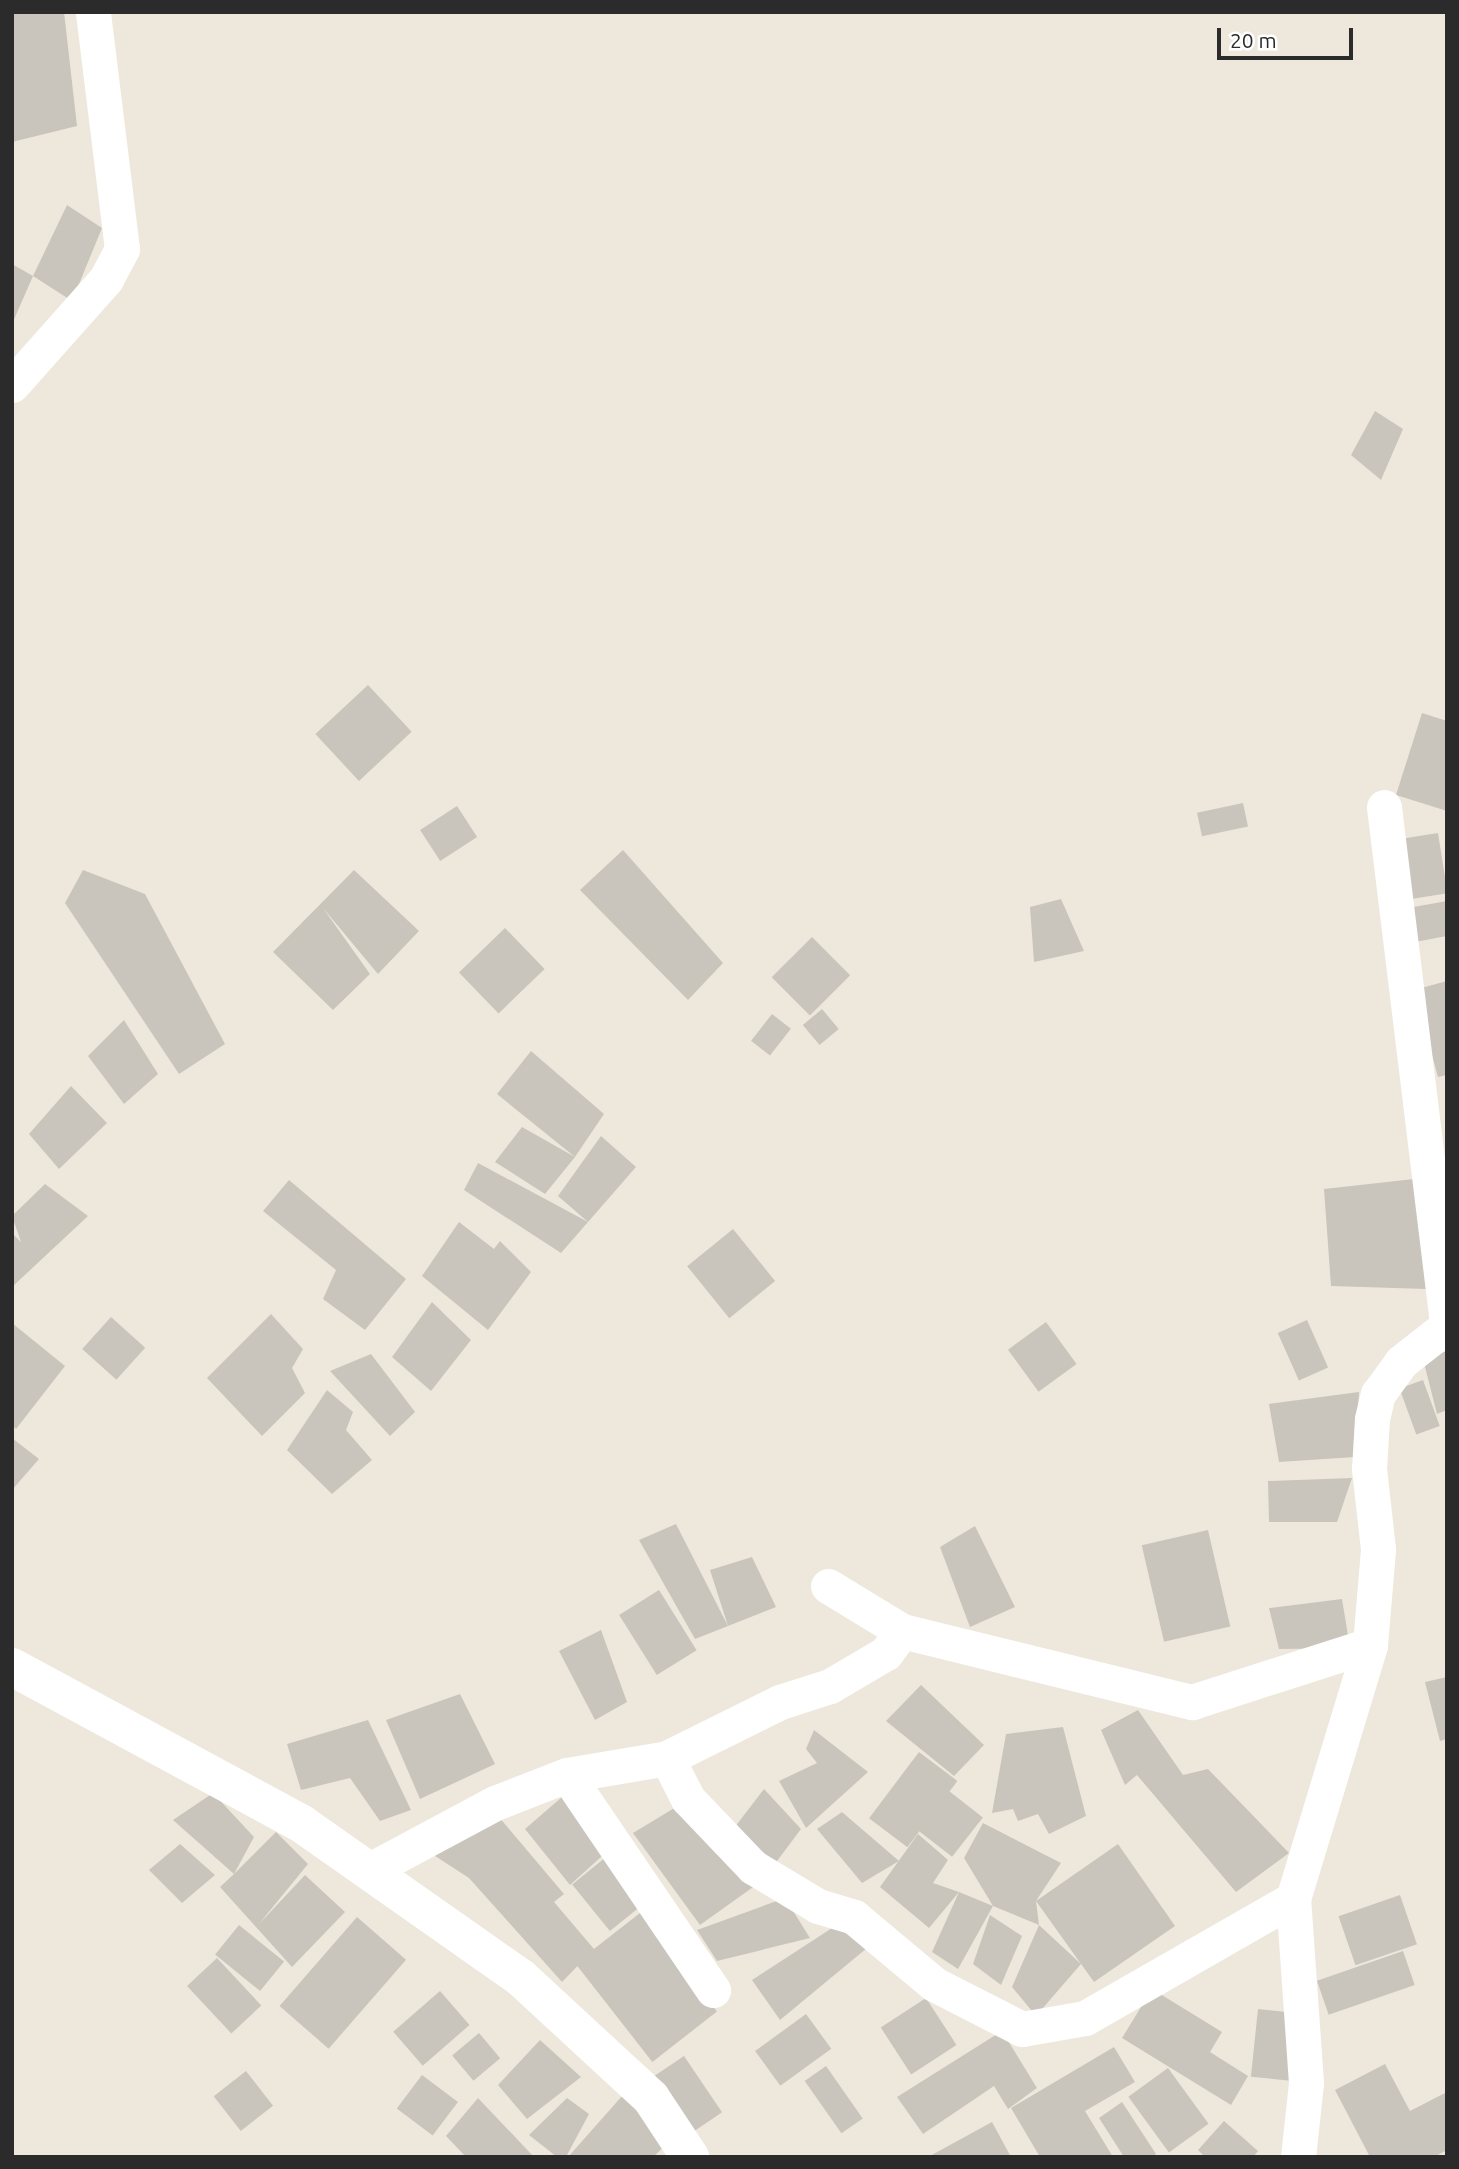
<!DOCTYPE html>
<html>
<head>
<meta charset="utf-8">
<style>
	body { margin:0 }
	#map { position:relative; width:1459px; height:2169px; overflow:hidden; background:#eee8dc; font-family:Ubuntu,sans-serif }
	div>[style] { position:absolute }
	.building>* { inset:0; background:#c9c5bc; transform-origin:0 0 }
	.minor>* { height:35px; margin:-17.5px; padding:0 17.5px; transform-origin:17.5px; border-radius:17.5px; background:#fff }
	.tertiary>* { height:38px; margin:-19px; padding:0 19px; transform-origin:19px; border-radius:19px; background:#fff }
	span { translate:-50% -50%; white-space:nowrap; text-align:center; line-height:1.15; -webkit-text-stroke:6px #fff; paint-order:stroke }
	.frame { position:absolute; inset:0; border:14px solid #2b2b2b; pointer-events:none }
	.scale { position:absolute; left:1217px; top:28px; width:136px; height:32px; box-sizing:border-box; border:4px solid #2b2b2b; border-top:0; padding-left:9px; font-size:21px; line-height:24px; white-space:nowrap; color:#2b2b2b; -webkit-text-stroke:5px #fff; paint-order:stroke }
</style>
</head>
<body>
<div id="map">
	<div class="building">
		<i style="clip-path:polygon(12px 12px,64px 12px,77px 126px,12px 142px)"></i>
		<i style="clip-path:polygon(67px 205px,102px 228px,72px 301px,33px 276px,12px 324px,12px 264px,33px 276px)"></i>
		<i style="clip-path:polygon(1375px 411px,1403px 429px,1381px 480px,1351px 455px)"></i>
		<i style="left:368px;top:685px;width:64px;height:72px;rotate:47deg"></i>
		<i style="clip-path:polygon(1422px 713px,1447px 721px,1447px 811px,1396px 795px)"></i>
		<i style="left:1243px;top:803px;width:24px;height:47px;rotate:78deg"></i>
		<i style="left:457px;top:806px;width:37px;height:44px;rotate:57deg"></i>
		<i style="left:1438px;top:833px;width:61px;height:43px;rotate:81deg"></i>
		<i style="clip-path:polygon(623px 850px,723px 963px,688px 1000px,580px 890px)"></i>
		<i style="clip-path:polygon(83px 870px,145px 894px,225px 1044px,179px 1074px,65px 903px)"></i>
		<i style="clip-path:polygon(354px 870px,419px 931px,378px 974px,323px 908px,370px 974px,333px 1010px,273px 952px)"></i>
		<i style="clip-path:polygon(1061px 899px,1084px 951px,1034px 962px,1030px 907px)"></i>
		<i style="clip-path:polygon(1447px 901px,1447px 936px,1415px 942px,1408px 908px)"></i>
		<i style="left:505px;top:928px;width:57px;height:64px;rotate:46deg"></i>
		<i style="left:812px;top:937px;width:54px;height:57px;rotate:45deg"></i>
		<i style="clip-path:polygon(1447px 981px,1447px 1075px,1438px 1077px,1414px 990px)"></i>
		<i style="left:822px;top:1009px;width:26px;height:25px;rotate:50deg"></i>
		<i style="left:772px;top:1014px;width:24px;height:34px;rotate:38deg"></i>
		<i style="clip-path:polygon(124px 1020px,158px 1074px,124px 1104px,88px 1056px)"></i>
		<i style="clip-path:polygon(531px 1051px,604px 1114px,575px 1157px,545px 1194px,495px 1162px,522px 1127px,575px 1157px,497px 1094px)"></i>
		<i style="clip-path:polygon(71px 1086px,107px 1123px,59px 1169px,29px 1134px)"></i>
		<i style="clip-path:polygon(601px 1136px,636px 1167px,588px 1222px,558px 1196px)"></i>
		<i style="clip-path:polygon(478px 1163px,588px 1222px,561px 1253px,464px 1190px)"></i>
		<i style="clip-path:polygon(1423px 1178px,1426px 1289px,1331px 1286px,1324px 1189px)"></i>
		<i style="clip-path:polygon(289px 1180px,406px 1279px,365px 1330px,323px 1299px,336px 1270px,263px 1211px)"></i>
		<i style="clip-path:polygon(45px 1184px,88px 1216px,12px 1287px,12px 1233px,21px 1242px,12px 1216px)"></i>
		<i style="clip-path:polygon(459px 1222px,494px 1249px,500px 1241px,531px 1272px,488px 1330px,422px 1276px)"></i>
		<i style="left:733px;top:1229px;width:67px;height:59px;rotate:51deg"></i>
		<i style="clip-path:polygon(432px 1302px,471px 1340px,431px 1391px,392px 1357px)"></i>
		<i style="clip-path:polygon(271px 1314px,303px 1349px,292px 1368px,305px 1393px,262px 1436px,207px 1378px)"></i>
		<i style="left:111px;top:1317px;width:46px;height:43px;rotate:42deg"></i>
		<i style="left:1307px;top:1320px;width:52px;height:32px;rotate:66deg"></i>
		<i style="left:1046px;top:1322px;width:52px;height:47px;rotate:54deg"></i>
		<i style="clip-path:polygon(12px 1323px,65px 1366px,16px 1429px,12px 1425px)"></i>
		<i style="clip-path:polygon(1447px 1351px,1447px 1410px,1437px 1414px,1423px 1359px)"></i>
		<i style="clip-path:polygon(371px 1354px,415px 1412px,390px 1436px,330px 1371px)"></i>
		<i style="left:1423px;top:1380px;width:49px;height:25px;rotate:70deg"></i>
		<i style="clip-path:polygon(327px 1390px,353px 1412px,346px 1430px,372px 1460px,332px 1494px,287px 1450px)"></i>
		<i style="clip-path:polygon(1359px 1392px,1355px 1457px,1279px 1462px,1269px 1404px)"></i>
		<i style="clip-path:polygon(12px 1438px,39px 1459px,12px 1490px)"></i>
		<i style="clip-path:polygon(1352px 1478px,1337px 1522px,1269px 1522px,1268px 1481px)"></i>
		<i style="clip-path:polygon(676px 1524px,728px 1626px,695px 1639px,639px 1540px)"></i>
		<i style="clip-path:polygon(975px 1526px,1015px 1607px,970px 1627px,940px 1547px)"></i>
		<i style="left:1208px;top:1530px;width:99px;height:68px;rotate:77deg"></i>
		<i style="clip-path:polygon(752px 1557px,776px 1607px,728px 1626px,710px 1570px)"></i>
		<i style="left:659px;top:1590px;width:71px;height:47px;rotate:58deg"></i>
		<i style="clip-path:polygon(1342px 1599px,1350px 1648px,1279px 1649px,1269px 1608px)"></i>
		<i style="clip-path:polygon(601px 1630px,627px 1702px,595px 1720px,559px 1651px)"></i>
		<i style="clip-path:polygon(1447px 1677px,1447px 1739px,1440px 1741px,1425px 1682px)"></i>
		<i style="clip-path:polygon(921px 1685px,984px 1745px,954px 1776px,886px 1721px)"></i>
		<i style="clip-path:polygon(460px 1694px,495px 1764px,420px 1799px,386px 1720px)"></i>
		<i style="clip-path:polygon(1138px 1710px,1183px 1775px,1208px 1769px,1289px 1853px,1236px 1892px,1137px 1775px,1125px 1785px,1101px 1730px)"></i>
		<i style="clip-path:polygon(368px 1720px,411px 1810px,380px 1821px,350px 1778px,301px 1790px,287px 1744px)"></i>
		<i style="clip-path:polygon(1063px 1727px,1086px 1816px,1049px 1834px,1038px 1814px,1018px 1821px,1013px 1809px,992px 1813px,1006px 1734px)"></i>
		<i style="clip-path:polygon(814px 1730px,868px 1772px,806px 1828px,779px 1781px,817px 1763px,806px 1749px)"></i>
		<i style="left:919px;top:1752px;width:48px;height:83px;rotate:37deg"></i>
		<i style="clip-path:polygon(764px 1789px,801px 1829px,771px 1869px,731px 1832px)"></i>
		<i style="left:949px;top:1791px;width:43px;height:50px;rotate:38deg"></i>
		<i style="clip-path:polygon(213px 1793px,254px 1837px,234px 1874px,276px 1832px,308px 1864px,259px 1924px,305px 1875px,345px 1912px,292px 1967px,220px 1887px,234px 1874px,173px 1820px)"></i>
		<i style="clip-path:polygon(562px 1797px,612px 1847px,570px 1885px,525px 1829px)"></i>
		<i style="clip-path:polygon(676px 1807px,763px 1880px,700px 1925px,633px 1833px)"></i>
		<i style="clip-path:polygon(493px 1810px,564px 1894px,554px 1902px,594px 1949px,562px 1982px,469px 1878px,432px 1854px)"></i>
		<i style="clip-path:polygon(842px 1812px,899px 1861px,862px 1883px,817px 1829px)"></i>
		<i style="clip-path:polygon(983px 1823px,1061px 1863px,1036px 1901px,1118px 1844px,1175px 1926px,1094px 1982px,1081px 1964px,1036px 2016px,1012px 1987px,1039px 1925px,1081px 1964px,1036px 1901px,1039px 1925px,993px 1906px,958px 1969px,932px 1952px,959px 1892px,993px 1906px,964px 1858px)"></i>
		<i style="clip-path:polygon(918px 1834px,948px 1860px,933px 1883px,959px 1892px,929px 1928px,880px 1887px)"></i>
		<i style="clip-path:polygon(180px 1844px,215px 1875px,182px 1903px,149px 1870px)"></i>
		<i style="left:611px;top:1853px;width:60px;height:50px;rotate:51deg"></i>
		<i style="left:1400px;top:1895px;width:52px;height:65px;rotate:71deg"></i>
		<i style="clip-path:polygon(785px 1898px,810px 1938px,717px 1961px,697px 1930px)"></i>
		<i style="left:640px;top:1913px;width:125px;height:82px;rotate:52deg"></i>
		<i style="clip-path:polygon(990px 1915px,1022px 1936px,1001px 1985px,973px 1964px)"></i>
		<i style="left:357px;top:1917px;width:65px;height:118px;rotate:41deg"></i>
		<i style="clip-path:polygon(849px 1917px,867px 1948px,780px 2020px,752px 1980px)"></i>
		<i style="left:239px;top:1925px;width:58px;height:38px;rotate:39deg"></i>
		<i style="left:1403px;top:1951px;width:36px;height:91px;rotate:71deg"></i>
		<i style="left:217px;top:1958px;width:65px;height:41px;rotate:47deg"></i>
		<i style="clip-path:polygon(1152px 1989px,1222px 2032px,1210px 2052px,1248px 2076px,1231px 2105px,1122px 2038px)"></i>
		<i style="left:440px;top:1991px;width:45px;height:62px;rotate:49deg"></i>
		<i style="left:926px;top:1998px;width:56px;height:54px;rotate:57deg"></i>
		<i style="left:1258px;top:2009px;width:40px;height:68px;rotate:6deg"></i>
		<i style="left:806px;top:2014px;width:43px;height:63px;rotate:54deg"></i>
		<i style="clip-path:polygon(1002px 2031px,1037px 2088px,1008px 2109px,994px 2086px,923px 2134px,897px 2097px)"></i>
		<i style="left:479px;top:2033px;width:33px;height:35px;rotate:50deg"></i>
		<i style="clip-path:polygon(540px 2040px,581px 2077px,527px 2119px,498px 2085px)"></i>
		<i style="clip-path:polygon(1114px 2047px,1135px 2082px,1085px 2111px,1113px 2157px,1040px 2157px,1011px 2108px)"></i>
		<i style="left:684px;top:2056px;width:68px;height:43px;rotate:56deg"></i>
		<i style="clip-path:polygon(1385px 2064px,1410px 2111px,1447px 2092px,1447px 2150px,1434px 2157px,1370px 2157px,1335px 2090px)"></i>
		<i style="left:826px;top:2066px;width:64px;height:26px;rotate:55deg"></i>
		<i style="left:1168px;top:2068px;width:69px;height:49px;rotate:54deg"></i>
		<i style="left:246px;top:2071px;width:44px;height:41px;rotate:52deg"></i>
		<i style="left:422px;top:2075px;width:45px;height:42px;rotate:37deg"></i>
		<i style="clip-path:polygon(623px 2095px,668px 2143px,653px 2157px,568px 2157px)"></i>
		<i style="clip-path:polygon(478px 2098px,534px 2157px,466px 2157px,446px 2136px)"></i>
		<i style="clip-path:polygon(567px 2098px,589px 2114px,566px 2157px,557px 2157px,529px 2135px)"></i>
		<i style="clip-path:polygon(1122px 2102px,1156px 2154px,1152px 2157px,1124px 2157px,1099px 2118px)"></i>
		<i style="clip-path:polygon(1224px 2121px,1258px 2151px,1253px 2157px,1205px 2157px,1198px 2150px)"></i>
		<i style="clip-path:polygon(992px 2122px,1011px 2157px,928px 2157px)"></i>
	</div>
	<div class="minor">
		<i style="left:12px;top:385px;width:142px;rotate:-48.4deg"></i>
		<i style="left:106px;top:279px;width:34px;rotate:-62deg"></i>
		<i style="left:122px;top:249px;width:239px;rotate:-97deg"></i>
		<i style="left:1384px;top:807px;width:520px;rotate:83.04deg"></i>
		<i style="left:828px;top:1586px;width:87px;rotate:31.3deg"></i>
		<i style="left:902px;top:1631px;width:299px;rotate:13.8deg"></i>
		<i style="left:1192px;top:1702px;width:187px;rotate:-17.8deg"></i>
		<i style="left:667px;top:1758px;width:46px;rotate:62.9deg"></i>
		<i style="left:688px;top:1799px;width:94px;rotate:46.3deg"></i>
		<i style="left:753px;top:1867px;width:76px;rotate:31deg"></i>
		<i style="left:818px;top:1906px;width:38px;rotate:17deg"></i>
		<i style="left:854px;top:1917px;width:104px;rotate:39.9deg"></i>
		<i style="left:934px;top:1984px;width:99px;rotate:27.1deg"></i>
		<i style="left:1022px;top:2029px;width:64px;rotate:-9.9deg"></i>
		<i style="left:1085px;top:2018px;width:240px;rotate:-29.8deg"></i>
		<i style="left:567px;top:1775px;width:260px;rotate:55.8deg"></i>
		<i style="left:368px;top:1871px;width:144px;rotate:-28.2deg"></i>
		<i style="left:495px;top:1803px;width:77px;rotate:-21.3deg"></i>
		<i style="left:567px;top:1775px;width:101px;rotate:-9.6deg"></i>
		<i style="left:667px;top:1758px;width:126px;rotate:-26.4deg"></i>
		<i style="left:780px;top:1702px;width:52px;rotate:-17.7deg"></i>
		<i style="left:830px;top:1686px;width:65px;rotate:-30.5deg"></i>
		<i style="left:886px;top:1653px;width:27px;rotate:-54deg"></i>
		<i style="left:1298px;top:2157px;width:74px;rotate:-83.8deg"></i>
		<i style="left:1306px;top:2083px;width:184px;rotate:-94deg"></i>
		<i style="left:1293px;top:1899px;width:265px;rotate:-73.1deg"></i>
		<i style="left:1370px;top:1645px;width:96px;rotate:-85.2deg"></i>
		<i style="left:1378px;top:1549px;width:81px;rotate:-96.4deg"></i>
		<i style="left:1369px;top:1469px;width:50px;rotate:-86.6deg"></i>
		<i style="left:1372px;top:1419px;width:26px;rotate:-77deg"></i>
		<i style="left:1378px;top:1394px;width:39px;rotate:-54deg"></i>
		<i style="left:1401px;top:1362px;width:58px;rotate:-38deg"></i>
	</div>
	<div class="tertiary">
		<i style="left:12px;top:1667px;width:330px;rotate:28.4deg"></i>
		<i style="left:302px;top:1824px;width:266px;rotate:35.1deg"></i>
		<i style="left:520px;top:1977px;width:178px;rotate:42.7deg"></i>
		<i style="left:651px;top:2098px;width:71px;rotate:56.5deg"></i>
	</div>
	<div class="frame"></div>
	<div class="scale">20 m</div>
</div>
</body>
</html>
